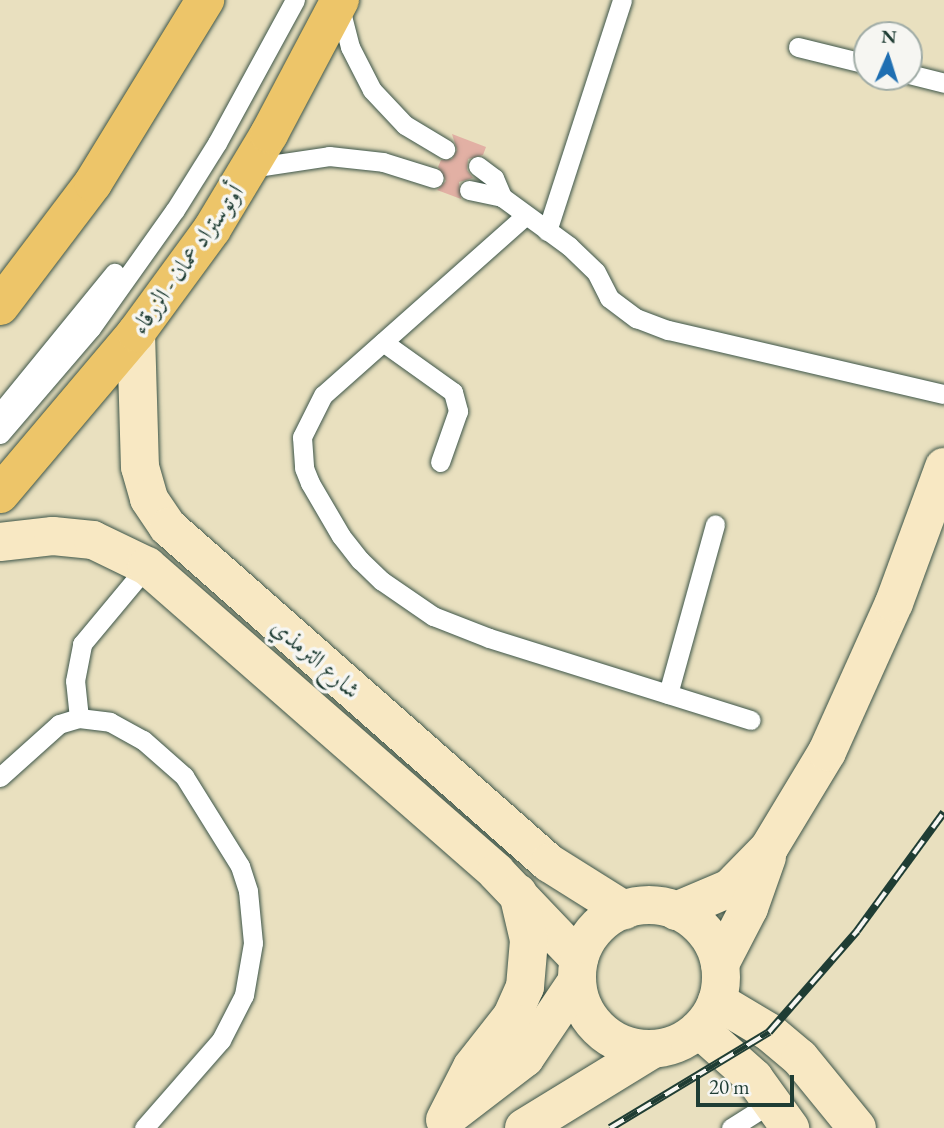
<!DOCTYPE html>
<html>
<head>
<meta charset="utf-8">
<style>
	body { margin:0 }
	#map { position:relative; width:944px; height:1128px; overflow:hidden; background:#e9e0bf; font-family:"EB Garamond",Amiri,serif }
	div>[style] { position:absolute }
	.building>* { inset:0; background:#e2b0a4 }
	.roads { filter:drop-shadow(0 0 2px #3d5549) drop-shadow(0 0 2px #3d5549) }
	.lane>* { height:19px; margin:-9.5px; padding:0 9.5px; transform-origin:9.5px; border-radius:9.5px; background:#fff }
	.secondary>* { height:38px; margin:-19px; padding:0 19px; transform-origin:19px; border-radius:19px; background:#f8e8c3 }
	.secondary>.ring { margin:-19px; padding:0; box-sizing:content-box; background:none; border:38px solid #f8e8c3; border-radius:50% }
	.highway>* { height:38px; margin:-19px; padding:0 19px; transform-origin:19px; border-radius:19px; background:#edc569 }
	.rail>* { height:8px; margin-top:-4px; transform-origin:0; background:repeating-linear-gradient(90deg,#f6f6f2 0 16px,#1f3d34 0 32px); box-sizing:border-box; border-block:2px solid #1f3d34 }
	span { translate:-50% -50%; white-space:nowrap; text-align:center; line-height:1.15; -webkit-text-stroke:7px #f6f6f2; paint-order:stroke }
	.street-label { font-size:24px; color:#1f3d34 }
	.north { position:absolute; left:853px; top:21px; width:70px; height:70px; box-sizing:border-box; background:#f6f6f2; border:2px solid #a0aca6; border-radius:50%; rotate:3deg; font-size:19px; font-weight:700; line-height:28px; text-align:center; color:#1f3d34 }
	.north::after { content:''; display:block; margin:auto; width:24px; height:32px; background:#1f6fb2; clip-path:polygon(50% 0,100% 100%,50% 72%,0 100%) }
	.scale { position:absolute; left:696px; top:1075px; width:98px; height:32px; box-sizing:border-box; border:4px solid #1f3d34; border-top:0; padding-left:9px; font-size:21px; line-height:24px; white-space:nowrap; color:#1f3d34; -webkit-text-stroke:5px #f6f6f2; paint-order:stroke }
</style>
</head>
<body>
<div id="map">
	<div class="building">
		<i style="clip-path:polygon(452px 134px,486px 147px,483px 155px,468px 159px,467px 170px,473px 178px,459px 182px,461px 199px,437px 190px,446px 181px,438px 167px,441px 160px,452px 159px,457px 150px)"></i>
	</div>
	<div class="roads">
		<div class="lane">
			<i style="left:340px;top:8px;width:40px;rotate:75.6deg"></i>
			<i style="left:350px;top:47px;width:48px;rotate:62.9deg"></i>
			<i style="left:372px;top:90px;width:48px;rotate:46.7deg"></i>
			<i style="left:405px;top:125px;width:47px;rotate:31deg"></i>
			<i style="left:798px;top:47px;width:71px;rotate:13.8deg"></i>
			<i style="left:909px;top:74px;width:36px;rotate:14deg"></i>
			<i style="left:478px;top:166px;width:20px;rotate:37deg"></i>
			<i style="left:494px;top:178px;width:21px;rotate:67deg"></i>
			<i style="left:250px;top:168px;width:80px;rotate:-8.6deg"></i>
			<i style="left:329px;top:156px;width:54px;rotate:6.3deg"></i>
			<i style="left:383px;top:162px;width:53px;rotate:17.4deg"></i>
			<i style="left:469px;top:190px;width:34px;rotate:12deg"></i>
			<i style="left:502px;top:197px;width:83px;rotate:36.2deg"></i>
			<i style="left:569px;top:246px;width:37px;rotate:44deg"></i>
			<i style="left:596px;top:272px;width:29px;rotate:63deg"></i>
			<i style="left:609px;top:298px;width:34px;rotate:37deg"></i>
			<i style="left:636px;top:318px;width:34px;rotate:21deg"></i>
			<i style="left:668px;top:330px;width:283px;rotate:13.1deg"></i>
			<i style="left:526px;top:215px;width:271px;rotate:138.4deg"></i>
			<i style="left:323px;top:395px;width:47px;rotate:116.6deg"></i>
			<i style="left:302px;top:437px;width:31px;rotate:86deg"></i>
			<i style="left:304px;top:468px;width:16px;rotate:68deg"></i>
			<i style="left:310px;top:483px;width:61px;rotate:59.7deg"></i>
			<i style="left:341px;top:536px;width:31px;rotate:52deg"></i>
			<i style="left:360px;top:560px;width:30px;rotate:44deg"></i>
			<i style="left:382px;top:581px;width:62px;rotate:34.5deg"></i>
			<i style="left:433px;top:616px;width:60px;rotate:21.4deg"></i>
			<i style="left:489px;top:638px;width:274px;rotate:17.4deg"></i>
			<i style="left:547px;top:231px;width:243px;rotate:-72deg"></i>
			<i style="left:383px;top:342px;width:86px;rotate:35.5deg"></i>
			<i style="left:453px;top:392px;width:20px;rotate:75deg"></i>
			<i style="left:458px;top:411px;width:54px;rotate:109.4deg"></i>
			<i style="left:0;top:413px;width:181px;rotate:-50.8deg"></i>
			<i style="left:0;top:434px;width:140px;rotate:-49.4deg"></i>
			<i style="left:91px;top:328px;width:145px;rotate:-54.6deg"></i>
			<i style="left:175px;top:210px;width:79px;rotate:-57.9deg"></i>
			<i style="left:217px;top:143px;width:163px;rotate:-61.4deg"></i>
			<i style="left:668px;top:694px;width:176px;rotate:-74.5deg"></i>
			<i style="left:79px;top:718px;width:37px;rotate:-96deg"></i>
			<i style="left:75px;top:681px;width:38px;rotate:-79deg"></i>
			<i style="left:82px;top:644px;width:102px;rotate:-50.2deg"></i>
			<i style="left:0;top:777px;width:79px;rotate:-41.9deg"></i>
			<i style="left:59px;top:724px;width:21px;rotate:-17deg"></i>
			<i style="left:79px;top:718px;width:31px;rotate:7deg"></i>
			<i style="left:110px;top:722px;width:38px;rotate:29deg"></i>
			<i style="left:143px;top:740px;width:55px;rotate:41.3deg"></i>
			<i style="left:184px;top:776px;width:106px;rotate:58.1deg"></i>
			<i style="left:240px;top:866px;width:26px;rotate:72deg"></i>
			<i style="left:248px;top:891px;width:52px;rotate:84.5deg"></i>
			<i style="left:253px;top:943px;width:53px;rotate:99.8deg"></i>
			<i style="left:244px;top:995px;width:51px;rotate:117.1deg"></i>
			<i style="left:221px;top:1040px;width:117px;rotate:131.2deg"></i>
			<i style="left:731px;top:1128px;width:49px;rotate:-32.4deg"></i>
		</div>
		<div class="secondary">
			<i style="left:136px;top:333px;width:134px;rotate:88.3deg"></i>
			<i style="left:140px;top:467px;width:33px;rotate:74deg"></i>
			<i style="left:149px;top:499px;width:34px;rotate:56deg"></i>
			<i style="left:168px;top:527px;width:508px;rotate:41.41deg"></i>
			<i style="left:549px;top:863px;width:89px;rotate:32.1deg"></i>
			<i style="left:0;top:542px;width:53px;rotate:-6.5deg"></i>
			<i style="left:53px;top:536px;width:40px;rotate:5.7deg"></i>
			<i style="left:93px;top:540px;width:60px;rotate:25.7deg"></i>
			<i style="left:147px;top:566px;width:464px;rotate:41.2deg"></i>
			<i style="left:496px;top:872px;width:120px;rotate:46.3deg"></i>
			<i class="ring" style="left:577px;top:905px;width:106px;height:106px"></i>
			<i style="left:676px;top:911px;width:59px;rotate:-23.1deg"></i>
			<i style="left:730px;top:888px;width:56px;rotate:-45.7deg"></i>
			<i style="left:769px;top:848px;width:112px;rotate:-58.9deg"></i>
			<i style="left:827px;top:752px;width:163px;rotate:-65.8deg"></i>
			<i style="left:894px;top:603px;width:145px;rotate:-69.8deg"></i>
			<i style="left:720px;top:964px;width:63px;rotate:-62.6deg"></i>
			<i style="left:749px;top:908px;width:54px;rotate:-70.6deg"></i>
			<i style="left:717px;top:1001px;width:61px;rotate:30.8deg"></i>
			<i style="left:769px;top:1032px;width:40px;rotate:40deg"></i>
			<i style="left:800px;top:1058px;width:90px;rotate:50.8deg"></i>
			<i style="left:699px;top:1029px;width:74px;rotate:41.7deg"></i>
			<i style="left:754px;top:1078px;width:62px;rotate:54.2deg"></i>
			<i style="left:448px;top:1117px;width:97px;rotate:-37.5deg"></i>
			<i style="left:525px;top:1058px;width:93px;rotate:-56deg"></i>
			<i style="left:445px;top:1120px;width:59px;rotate:-63deg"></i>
			<i style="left:472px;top:1067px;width:65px;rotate:-51.9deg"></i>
			<i style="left:512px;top:1016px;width:32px;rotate:-66deg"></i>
			<i style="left:525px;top:987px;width:47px;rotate:-85.1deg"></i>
			<i style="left:529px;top:940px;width:48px;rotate:-103.2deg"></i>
			<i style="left:524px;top:1128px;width:151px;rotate:-31.5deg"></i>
		</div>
		<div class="highway">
			<i style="left:0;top:306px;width:154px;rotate:-52.9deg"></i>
			<i style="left:93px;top:183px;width:215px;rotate:-58.5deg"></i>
			<i style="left:0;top:494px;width:211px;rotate:-49.8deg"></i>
			<i style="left:136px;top:333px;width:129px;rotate:-53.8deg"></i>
			<i style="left:212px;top:229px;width:111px;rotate:-59deg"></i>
			<i style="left:269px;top:134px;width:152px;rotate:-62.1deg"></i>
		</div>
	</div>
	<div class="rail">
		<i style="left:610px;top:1128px;width:186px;rotate:-31.1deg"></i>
		<i style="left:769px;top:1032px;width:134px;rotate:-48.9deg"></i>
		<i style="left:857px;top:931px;width:147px;rotate:-53.8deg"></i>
	</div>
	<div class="street-label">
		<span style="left:187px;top:259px;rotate:-55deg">أوتوستراد عمان - الزرقاء</span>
		<span style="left:316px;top:658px;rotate:41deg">شارع الترمذي</span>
	</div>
	<div class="north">N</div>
	<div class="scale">20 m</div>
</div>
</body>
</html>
